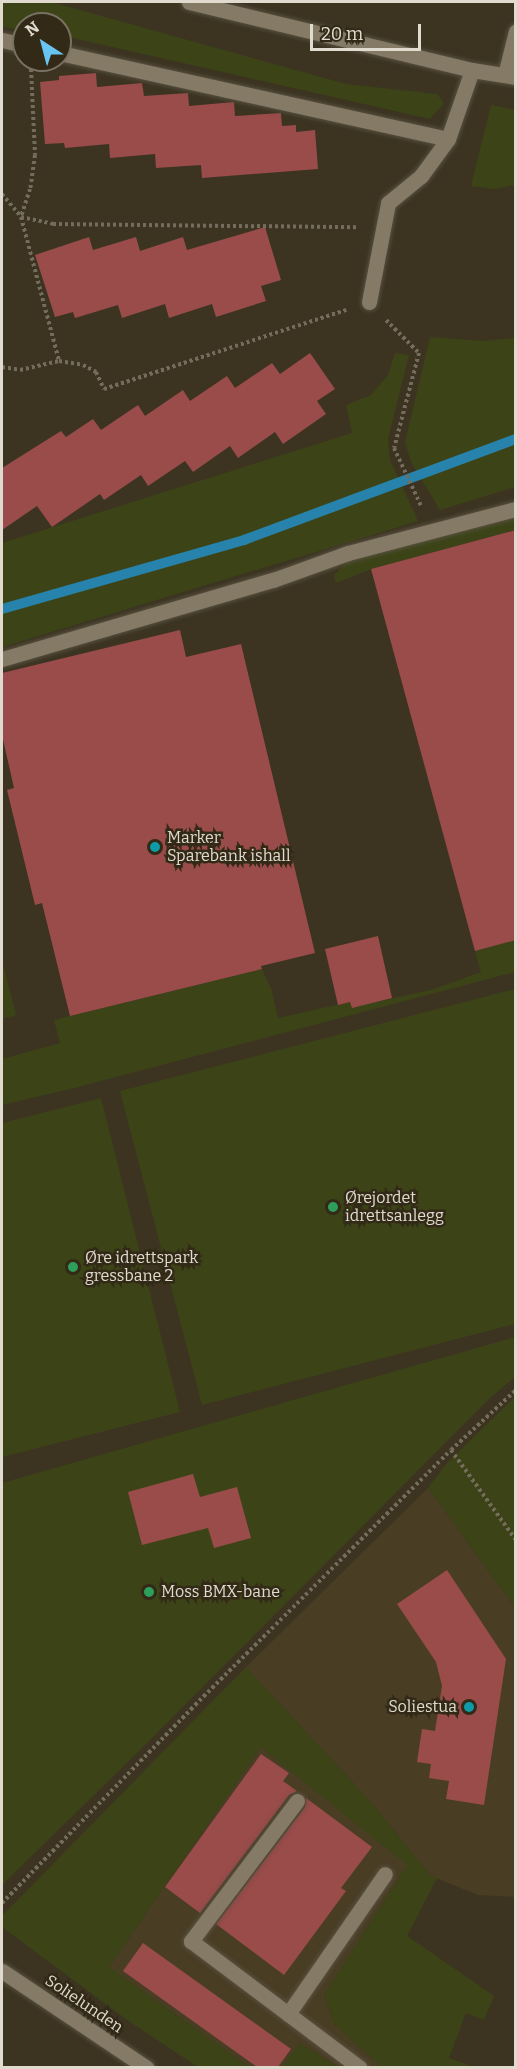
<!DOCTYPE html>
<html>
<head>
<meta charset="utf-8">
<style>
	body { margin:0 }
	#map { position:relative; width:517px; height:2069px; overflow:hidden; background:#3c3421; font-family:Bitter,serif }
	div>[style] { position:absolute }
	.built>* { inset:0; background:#493d24 }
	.green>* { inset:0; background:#3c4417 }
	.stream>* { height:10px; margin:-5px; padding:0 5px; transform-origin:5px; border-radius:5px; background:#2783ab }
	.building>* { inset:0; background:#994c4a }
	.path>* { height:4px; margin-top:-2px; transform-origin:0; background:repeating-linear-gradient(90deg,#746c5c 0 3px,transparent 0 6px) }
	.roads { filter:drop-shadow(0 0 2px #585040) drop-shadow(0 0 2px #585040) }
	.service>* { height:15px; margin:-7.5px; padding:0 7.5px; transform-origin:7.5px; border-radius:7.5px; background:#847a65 }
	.minor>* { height:15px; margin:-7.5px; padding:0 7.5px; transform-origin:7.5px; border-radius:7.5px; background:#847a65 }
	.tertiary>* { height:15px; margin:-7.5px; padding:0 7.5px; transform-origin:7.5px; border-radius:7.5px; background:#847a65 }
	.dots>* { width:16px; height:16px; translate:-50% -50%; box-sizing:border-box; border:3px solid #322a17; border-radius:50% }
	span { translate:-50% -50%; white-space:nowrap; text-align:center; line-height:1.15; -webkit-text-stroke:5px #322a17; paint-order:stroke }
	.poi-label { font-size:16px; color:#e0dacf }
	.left { translate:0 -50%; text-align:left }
	.right { translate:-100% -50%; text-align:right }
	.street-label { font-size:16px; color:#e0dacf }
	.frame { position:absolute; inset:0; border:3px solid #e0dacf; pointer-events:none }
	.north { position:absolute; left:12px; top:12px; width:60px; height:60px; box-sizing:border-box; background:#322a17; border:2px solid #787061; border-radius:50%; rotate:324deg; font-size:16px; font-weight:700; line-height:24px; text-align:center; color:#e0dacf }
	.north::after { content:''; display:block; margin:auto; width:21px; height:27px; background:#68c4f0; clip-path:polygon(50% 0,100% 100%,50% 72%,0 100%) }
	.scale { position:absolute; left:310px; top:24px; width:111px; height:27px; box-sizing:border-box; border:3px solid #e0dacf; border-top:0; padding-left:8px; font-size:18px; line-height:21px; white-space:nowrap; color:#e0dacf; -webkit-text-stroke:4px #322a17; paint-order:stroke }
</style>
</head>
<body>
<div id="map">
	<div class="built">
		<i style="clip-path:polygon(428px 1488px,515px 1607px,515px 1897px,478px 1895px,431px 1876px,369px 1800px,246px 1667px)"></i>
		<i style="clip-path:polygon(261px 1747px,408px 1865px,324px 1995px,334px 2024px,382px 2067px,338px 2067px,300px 2044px,283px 2067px,249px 2067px,109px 1967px)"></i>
	</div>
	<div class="green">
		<i style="clip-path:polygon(2px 2px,51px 2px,346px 84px,437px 94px,444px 103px,430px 119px,60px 35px,60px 24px,24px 24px,24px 30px,2px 27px)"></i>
		<i style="clip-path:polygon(491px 105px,516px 110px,515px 185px,494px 189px,471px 186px)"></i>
		<i style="clip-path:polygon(430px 337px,483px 341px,515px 338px,515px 487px,440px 510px,411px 462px,405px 442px)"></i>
		<i style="clip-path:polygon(395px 353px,409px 355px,388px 439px,390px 460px,418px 521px,2px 647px,2px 543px,352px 433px,346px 405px,371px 395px,388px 375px)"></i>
		<i style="clip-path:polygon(515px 518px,515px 530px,371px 569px,336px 583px,334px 575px,348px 561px)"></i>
		<i style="clip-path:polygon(515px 940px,515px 972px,74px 1088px,2px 1105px,2px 1059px,60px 1043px,54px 1020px,262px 969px,272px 991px,278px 1018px,350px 1002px,352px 1007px,431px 990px,481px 972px,475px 951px)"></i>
		<i style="clip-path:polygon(2px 960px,16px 1015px,2px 1019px)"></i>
		<i style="clip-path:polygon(515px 989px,515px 1324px,202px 1405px,120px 1091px)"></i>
		<i style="clip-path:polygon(101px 1098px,180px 1412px,2px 1457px,2px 1123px)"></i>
		<i style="clip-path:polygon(515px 1337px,515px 1377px,489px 1399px,141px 1749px,2px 1885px,2px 1483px)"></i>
		<i style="clip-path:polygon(515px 1397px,515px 1607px,428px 1488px,447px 1463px)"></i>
		<i style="clip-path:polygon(246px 1667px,369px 1800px,431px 1876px,437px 1878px,407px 1936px,494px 1996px,484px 2020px,466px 2013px,449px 2058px,468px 2065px,467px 2067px,382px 2067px,334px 2024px,324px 1995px,407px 1865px,261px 1747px,109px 1967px,249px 2067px,198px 2067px,130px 2022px,2px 1927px,2px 1916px)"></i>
		<i style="clip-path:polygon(300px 2043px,338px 2067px,283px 2067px)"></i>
	</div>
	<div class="stream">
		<i style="left:2px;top:609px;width:252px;rotate:-15.9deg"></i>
		<i style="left:244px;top:540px;width:290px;rotate:-20.4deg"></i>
	</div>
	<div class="building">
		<i style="clip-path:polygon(96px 73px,97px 87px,142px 83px,144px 96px,188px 93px,189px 106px,234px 102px,235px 116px,281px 113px,282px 126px,296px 125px,296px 132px,315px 130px,318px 169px,202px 178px,201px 165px,156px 168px,155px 154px,110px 158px,109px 144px,65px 148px,64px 143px,45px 144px,40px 82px,59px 80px,59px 76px)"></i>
		<i style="clip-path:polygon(265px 227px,281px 280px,261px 286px,266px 301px,216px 317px,212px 304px,169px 318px,165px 304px,122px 318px,118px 305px,75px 318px,73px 312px,55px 317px,35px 255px,89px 237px,93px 250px,136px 237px,140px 251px,183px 237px,187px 250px)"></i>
		<i style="clip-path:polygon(310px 353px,335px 389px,317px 401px,326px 414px,283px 444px,275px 432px,238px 458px,230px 446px,193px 472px,185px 461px,148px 486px,141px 475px,104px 500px,100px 494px,52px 527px,37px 506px,2px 530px,2px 468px,61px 431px,66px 437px,93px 419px,101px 430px,138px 405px,145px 416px,183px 390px,190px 401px,227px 376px,235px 388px,272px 363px,280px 374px)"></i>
		<i style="clip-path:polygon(516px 530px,516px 940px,475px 951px,371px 569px)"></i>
		<i style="clip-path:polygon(180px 630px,186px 657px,241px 644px,315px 953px,261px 966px,262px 969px,70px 1016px,42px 903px,35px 905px,7px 790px,14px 788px,2px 735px,2px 673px)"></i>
		<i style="clip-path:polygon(378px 936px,392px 998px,352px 1008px,350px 1002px,338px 1005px,325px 949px)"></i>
		<i style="clip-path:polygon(193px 1474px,200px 1497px,237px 1487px,251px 1538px,214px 1548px,208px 1528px,142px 1545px,128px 1492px)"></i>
		<i style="clip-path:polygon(447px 1570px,506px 1659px,484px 1805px,446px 1799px,449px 1781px,429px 1778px,431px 1764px,417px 1762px,422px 1729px,435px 1731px,442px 1686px,436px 1662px,397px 1604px)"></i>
		<i style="clip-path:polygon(261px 1754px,289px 1773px,283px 1781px,297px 1791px,289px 1795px,200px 1913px,165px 1887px)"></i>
		<i style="clip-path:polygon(306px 1798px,372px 1847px,341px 1888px,346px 1891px,284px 1975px,216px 1924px,305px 1807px)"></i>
		<i style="clip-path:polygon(143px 1943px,291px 2049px,278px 2067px,257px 2067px,123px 1971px)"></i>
	</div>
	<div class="path">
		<i style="left:31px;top:69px;width:86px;rotate:87.3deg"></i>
		<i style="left:35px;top:155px;width:34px;rotate:98deg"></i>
		<i style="left:30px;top:189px;width:29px;rotate:108deg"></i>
		<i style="left:21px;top:217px;width:149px;rotate:75.2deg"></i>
		<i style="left:2px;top:194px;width:30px;rotate:50deg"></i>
		<i style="left:21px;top:217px;width:33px;rotate:12deg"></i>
		<i style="left:53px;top:224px;width:305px;rotate:0.6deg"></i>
		<i style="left:386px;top:320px;width:47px;rotate:45deg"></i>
		<i style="left:419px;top:353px;width:98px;rotate:104.7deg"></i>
		<i style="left:394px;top:448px;width:64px;rotate:65deg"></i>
		<i style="left:2px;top:367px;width:18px;rotate:9deg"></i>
		<i style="left:20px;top:370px;width:40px;rotate:-13deg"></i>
		<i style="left:59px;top:361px;width:24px;rotate:9deg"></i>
		<i style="left:83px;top:365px;width:15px;rotate:28deg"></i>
		<i style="left:96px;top:372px;width:19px;rotate:65deg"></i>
		<i style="left:104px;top:389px;width:255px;rotate:-18.1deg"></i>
		<i style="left:451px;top:1450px;width:111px;rotate:54.2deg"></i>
		<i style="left:2px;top:1903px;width:277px;rotate:-45.7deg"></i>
		<i style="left:195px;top:1705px;width:361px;rotate:-44.9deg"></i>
		<i style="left:451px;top:1450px;width:88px;rotate:-42.7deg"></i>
	</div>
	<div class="roads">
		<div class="service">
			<i style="left:2px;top:40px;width:23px;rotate:13deg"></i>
			<i style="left:60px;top:53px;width:397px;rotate:12.5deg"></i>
			<i style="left:369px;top:302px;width:101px;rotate:-79.1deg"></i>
			<i style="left:388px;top:203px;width:43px;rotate:-39.3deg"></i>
			<i style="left:421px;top:176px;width:46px;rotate:-53.9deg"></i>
			<i style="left:448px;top:139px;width:73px;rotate:-70.8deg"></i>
			<i style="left:2px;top:659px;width:282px;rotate:-16.3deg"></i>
			<i style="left:273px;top:580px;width:80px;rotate:-19.8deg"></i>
			<i style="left:348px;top:553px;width:174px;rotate:-14.7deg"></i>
			<i style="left:297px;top:1801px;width:176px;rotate:127.1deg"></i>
			<i style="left:191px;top:1941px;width:211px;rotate:36.9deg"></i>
			<i style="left:288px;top:2014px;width:170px;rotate:-55.3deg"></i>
		</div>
		<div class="minor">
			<i style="left:505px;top:75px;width:45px;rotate:-76deg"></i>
			<i style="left:2px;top:1971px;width:174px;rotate:33.8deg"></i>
		</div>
		<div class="tertiary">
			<i style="left:189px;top:2px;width:291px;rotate:13.5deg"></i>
			<i style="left:472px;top:70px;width:45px;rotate:9deg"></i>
		</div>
	</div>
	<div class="dots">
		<i style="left:155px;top:847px;background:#0f9aa8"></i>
		<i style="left:333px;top:1207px;background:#2e9e5b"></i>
		<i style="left:73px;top:1267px;background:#2e9e5b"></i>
		<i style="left:149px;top:1592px;background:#2e9e5b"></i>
		<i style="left:469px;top:1707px;background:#0f9aa8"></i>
	</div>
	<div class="poi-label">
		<span class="left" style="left:167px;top:847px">Marker<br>Sparebank ishall</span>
		<span class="left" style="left:345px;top:1207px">Ørejordet<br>idrettsanlegg</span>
		<span class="left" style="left:85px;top:1267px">Øre idrettspark<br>gressbane 2</span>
		<span class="left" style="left:161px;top:1592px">Moss BMX-bane</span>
		<span class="right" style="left:457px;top:1707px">Soliestua</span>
	</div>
	<div class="street-label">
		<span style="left:84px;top:2004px;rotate:34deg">Solielunden</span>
	</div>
	<div class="frame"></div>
	<div class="north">N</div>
	<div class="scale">20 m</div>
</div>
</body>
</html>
